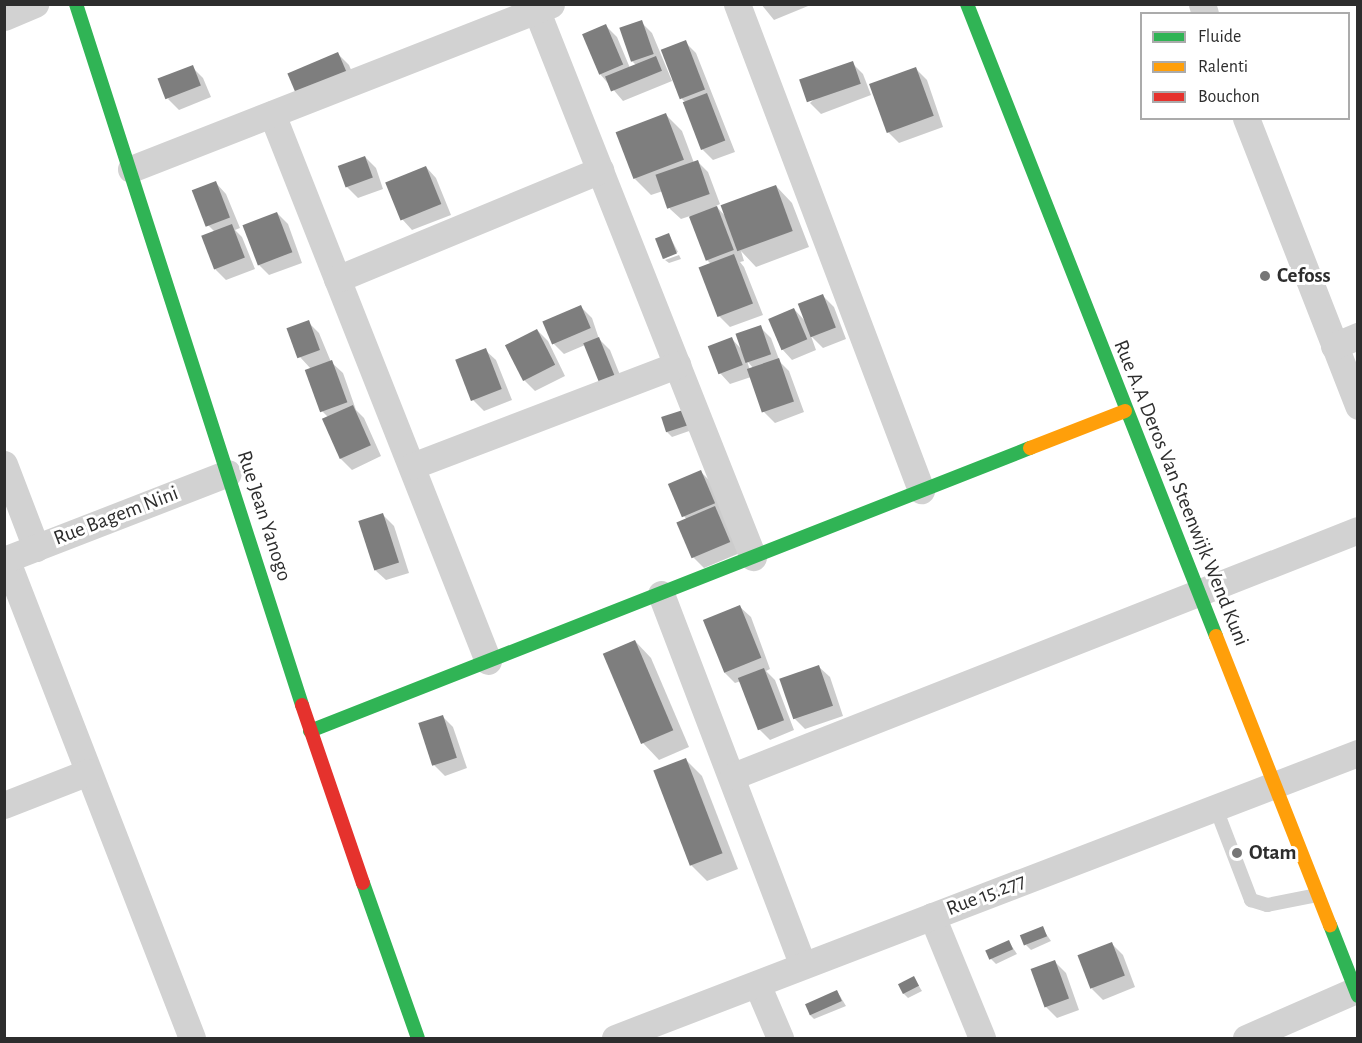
<!DOCTYPE html>
<html>
<head>
<meta charset="utf-8">
<style>
	body { margin:0 }
	#map { position:relative; width:1362px; height:1043px; overflow:hidden; background:#fff; font-family:"Alegreya Sans",sans-serif }
	div>[style] { position:absolute }
	.shadow>* { inset:0; background:#0003 }
	.building>* { inset:0; background:#7e7e7e; transform-origin:0 0 }
	.lane>* { height:14px; margin:-7px; padding:0 7px; transform-origin:7px; border-radius:7px; background:#d2d2d2 }
	.street>* { height:27px; margin:-13.5px; padding:0 13.5px; transform-origin:13.5px; border-radius:13.5px; background:#d2d2d2 }
	.fast>* { height:14px; margin:-7px; padding:0 7px; transform-origin:7px; border-radius:7px; background:#30b455 }
	.slow>* { height:14px; margin:-7px; padding:0 7px; transform-origin:7px; border-radius:7px; background:#ff9f0a }
	.jam>* { height:14px; margin:-7px; padding:0 7px; transform-origin:7px; border-radius:7px; background:#e5322d }
	.dots>* { width:16px; height:16px; translate:-50% -50%; box-sizing:border-box; border:3px solid #fff; border-radius:50% }
	span { translate:-50% -50%; white-space:nowrap; text-align:center; line-height:1.15; -webkit-text-stroke:6px #fff; paint-order:stroke }
	.poi-label { font-size:21px; color:#2d2d2d; font-weight:700 }
	.left { translate:0 -50%; text-align:left }
	.street-label { font-size:21px; color:#2d2d2d }
	.frame { position:absolute; inset:0; border:6px solid #2d2d2d; pointer-events:none }
	.legend { position:absolute; left:1140px; top:12px; width:210px; height:108px; box-sizing:border-box; background:#fff; border:2px solid #ababab; margin:0; padding:8px 10px; list-style:none; font-size:18px; color:#2d2d2d }
	.legend li { display:flex; align-items:center; gap:12px; height:30px }
	.legend b { width:30px; border:2px solid #ababab }
</style>
</head>
<body>
<div id="map">
	<div class="shadow">
		<i style="clip-path:polygon(761px 4px,813px 4px,774px 20px)"></i>
		<i style="clip-path:polygon(641px 22px,652px 33px,672px 81px,623px 101px,600px 74px,606px 26px,617px 37px,630px 68px,637px 66px,632px 61px)"></i>
		<i style="clip-path:polygon(685px 42px,696px 53px,735px 152px,713px 160px,702px 149px,686px 103px,682px 99px)"></i>
		<i style="clip-path:polygon(338px 54px,349px 65px,359px 89px,310px 109px)"></i>
		<i style="clip-path:polygon(852px 63px,863px 74px,871px 95px,821px 114px,810px 103px)"></i>
		<i style="clip-path:polygon(192px 67px,203px 78px,211px 97px,179px 110px,168px 99px)"></i>
		<i style="clip-path:polygon(916px 69px,927px 80px,943px 127px,899px 143px,888px 132px)"></i>
		<i style="clip-path:polygon(665px 114px,682px 131px,694px 163px,697px 161px,708px 172px,720px 204px,716px 206px,727px 218px,776px 186px,792px 203px,809px 247px,756px 267px,741px 251px,744px 261px,740px 262px,744px 267px,763px 315px,730px 327px,719px 316px,712px 265px,707px 260px,690px 216px,681px 219px,670px 209px,663px 191px,651px 195px,635px 179px)"></i>
		<i style="clip-path:polygon(365px 157px,376px 168px,383px 189px,358px 198px,347px 187px)"></i>
		<i style="clip-path:polygon(426px 167px,436px 178px,451px 215px,412px 230px,402px 219px)"></i>
		<i style="clip-path:polygon(216px 183px,226px 194px,240px 228px,235px 230px,242px 237px,255px 269px,226px 280px,215px 269px,215px 232px,208px 225px)"></i>
		<i style="clip-path:polygon(277px 213px,288px 224px,302px 263px,269px 275px,258px 264px)"></i>
		<i style="clip-path:polygon(669px 235px,678px 252px,664px 259px,663px 258px)"></i>
		<i style="clip-path:polygon(679px 255px,681px 259px,669px 263px,665px 260px)"></i>
		<i style="clip-path:polygon(823px 296px,834px 307px,846px 339px,823px 348px,811px 336px,816px 350px,792px 360px,782px 349px,794px 309px,806px 322px)"></i>
		<i style="clip-path:polygon(581px 307px,592px 318px,599px 339px,610px 350px,626px 390px,585px 345px,564px 354px,553px 343px)"></i>
		<i style="clip-path:polygon(308px 322px,319px 333px,331px 362px,343px 373px,356px 410px,364px 418px,381px 456px,352px 470px,341px 459px,329px 418px,321px 410px,311px 369px,300px 357px)"></i>
		<i style="clip-path:polygon(evenodd,760px 327px,771px 338px,780px 362px,789px 371px,804px 412px,775px 423px,764px 412px,751px 377px,730px 384px,720px 373px,732px 339px,744px 352px,760px 327px,747px 361px,754px 369px,750px 370px,747px 361px)"></i>
		<i style="clip-path:polygon(537px 330px,548px 341px,565px 376px,535px 391px,524px 380px)"></i>
		<i style="clip-path:polygon(485px 350px,496px 360px,512px 400px,484px 411px,473px 400px)"></i>
		<i style="clip-path:polygon(682px 412px,692px 430px,672px 437px,667px 432px)"></i>
		<i style="clip-path:polygon(701px 472px,712px 483px,740px 553px,704px 568px,693px 557px,678px 523px,687px 520px,684px 516px)"></i>
		<i style="clip-path:polygon(383px 515px,394px 526px,409px 573px,386px 580px,375px 570px)"></i>
		<i style="clip-path:polygon(740px 607px,751px 617px,770px 669px,766px 671px,775px 680px,794px 730px,770px 740px,759px 729px,741px 681px,735px 683px,724px 672px)"></i>
		<i style="clip-path:polygon(635px 641px,651px 658px,689px 747px,659px 760px,643px 743px)"></i>
		<i style="clip-path:polygon(819px 667px,830px 677px,843px 716px,805px 729px,794px 718px)"></i>
		<i style="clip-path:polygon(442px 716px,453px 727px,467px 768px,445px 776px,434px 765px)"></i>
		<i style="clip-path:polygon(686px 760px,702px 776px,738px 869px,707px 881px,691px 865px)"></i>
		<i style="clip-path:polygon(1042px 928px,1051px 941px,1031px 950px,1026px 945px)"></i>
		<i style="clip-path:polygon(1009px 942px,1017px 954px,996px 964px,991px 959px)"></i>
		<i style="clip-path:polygon(1112px 944px,1123px 955px,1135px 987px,1103px 1000px,1092px 989px)"></i>
		<i style="clip-path:polygon(1055px 962px,1066px 973px,1079px 1010px,1057px 1018px,1046px 1007px)"></i>
		<i style="clip-path:polygon(914px 978px,922px 991px,908px 998px,903px 993px)"></i>
		<i style="clip-path:polygon(837px 991px,846px 1006px,814px 1019px,809px 1014px)"></i>
	</div>
	<div class="building">
		<i style="left:642px;top:20px;width:36px;height:24px;rotate:71deg"></i>
		<i style="left:606px;top:24px;width:44px;height:26px;rotate:67deg"></i>
		<i style="left:686px;top:40px;width:53px;height:27px;rotate:69deg"></i>
		<i style="left:338px;top:52px;width:28px;height:55px;rotate:67deg"></i>
		<i style="left:656px;top:56px;width:16px;height:55px;rotate:68deg"></i>
		<i style="left:853px;top:61px;width:24px;height:57px;rotate:71deg"></i>
		<i style="left:193px;top:65px;width:22px;height:38px;rotate:69deg"></i>
		<i style="left:916px;top:67px;width:52px;height:50px;rotate:70deg"></i>
		<i style="left:707px;top:93px;width:51px;height:26px;rotate:69deg"></i>
		<i style="left:666px;top:113px;width:50px;height:54px;rotate:69deg"></i>
		<i style="left:365px;top:156px;width:23px;height:29px;rotate:70deg"></i>
		<i style="left:698px;top:160px;width:36px;height:45px;rotate:71deg"></i>
		<i style="left:426px;top:166px;width:41px;height:44px;rotate:68deg"></i>
		<i style="left:216px;top:181px;width:39px;height:26px;rotate:69deg"></i>
		<i style="left:776px;top:185px;width:49px;height:59px;rotate:70deg"></i>
		<i style="left:717px;top:206px;width:47px;height:30px;rotate:69deg"></i>
		<i style="left:277px;top:212px;width:43px;height:37px;rotate:69deg"></i>
		<i style="left:232px;top:224px;width:36px;height:33px;rotate:69deg"></i>
		<i style="left:669px;top:233px;width:22px;height:15px;rotate:69deg"></i>
		<i style="left:734px;top:254px;width:53px;height:38px;rotate:69deg"></i>
		<i style="left:823px;top:294px;width:36px;height:27px;rotate:69deg"></i>
		<i style="left:581px;top:305px;width:25px;height:42px;rotate:67deg"></i>
		<i style="left:794px;top:308px;width:34px;height:28px;rotate:67deg"></i>
		<i style="left:309px;top:320px;width:32px;height:24px;rotate:70deg"></i>
		<i style="left:761px;top:325px;width:31px;height:27px;rotate:71deg"></i>
		<i style="left:537px;top:329px;width:40px;height:36px;rotate:63deg"></i>
		<i style="left:599px;top:337px;width:45px;height:17px;rotate:68deg"></i>
		<i style="left:732px;top:337px;width:30px;height:26px;rotate:69deg"></i>
		<i style="left:486px;top:348px;width:44px;height:33px;rotate:69deg"></i>
		<i style="left:779px;top:358px;width:46px;height:34px;rotate:71deg"></i>
		<i style="left:332px;top:360px;width:45px;height:29px;rotate:70deg"></i>
		<i style="left:353px;top:405px;width:44px;height:34px;rotate:66deg"></i>
		<i style="left:683px;top:410px;width:16px;height:23px;rotate:72deg"></i>
		<i style="left:701px;top:470px;width:36px;height:36px;rotate:67deg"></i>
		<i style="left:715px;top:506px;width:39px;height:42px;rotate:67deg"></i>
		<i style="left:383px;top:513px;width:52px;height:26px;rotate:72deg"></i>
		<i style="left:740px;top:605px;width:57px;height:40px;rotate:68deg"></i>
		<i style="left:635px;top:640px;width:98px;height:35px;rotate:67deg"></i>
		<i style="left:819px;top:665px;width:43px;height:42px;rotate:71deg"></i>
		<i style="left:764px;top:668px;width:56px;height:28px;rotate:69deg"></i>
		<i style="left:443px;top:715px;width:45px;height:26px;rotate:72deg"></i>
		<i style="left:686px;top:758px;width:102px;height:35px;rotate:69deg"></i>
		<i style="left:1043px;top:926px;width:11px;height:25px;rotate:68deg"></i>
		<i style="left:1009px;top:940px;width:10px;height:26px;rotate:66deg"></i>
		<i style="left:1112px;top:942px;width:36px;height:37px;rotate:69deg"></i>
		<i style="left:1055px;top:960px;width:41px;height:26px;rotate:70deg"></i>
		<i style="left:914px;top:976px;width:11px;height:18px;rotate:63deg"></i>
		<i style="left:837px;top:990px;width:12px;height:35px;rotate:66deg"></i>
	</div>
	<div class="lane">
		<i style="left:1215px;top:806px;width:101px;rotate:69deg"></i>
		<i style="left:1251px;top:900px;width:17px;rotate:17deg"></i>
		<i style="left:1267px;top:905px;width:52px;rotate:-11.1deg"></i>
	</div>
	<div class="street">
		<i style="left:534px;top:4px;width:595px;rotate:68.4deg"></i>
		<i style="left:737px;top:4px;width:520px;rotate:69.26deg"></i>
		<i style="left:1202px;top:4px;width:10px;rotate:73deg"></i>
		<i style="left:4px;top:17px;width:34px;rotate:-23deg"></i>
		<i style="left:272px;top:114px;width:588px;rotate:68.45deg"></i>
		<i style="left:1246px;top:118px;width:309px;rotate:68.7deg"></i>
		<i style="left:131px;top:169px;width:451px;rotate:-21.4deg"></i>
		<i style="left:337px;top:279px;width:285px;rotate:-22.5deg"></i>
		<i style="left:1334px;top:346px;width:26px;rotate:-23deg"></i>
		<i style="left:4px;top:464px;width:90px;rotate:69.1deg"></i>
		<i style="left:412px;top:466px;width:284px;rotate:-20.9deg"></i>
		<i style="left:6px;top:559px;width:514px;rotate:68.78deg"></i>
		<i style="left:4px;top:560px;width:240px;rotate:-21.2deg"></i>
		<i style="left:661px;top:594px;width:397px;rotate:69.1deg"></i>
		<i style="left:733px;top:776px;width:672px;rotate:-21.48deg"></i>
		<i style="left:4px;top:805px;width:90px;rotate:-21.4deg"></i>
		<i style="left:932px;top:916px;width:132px;rotate:67.7deg"></i>
		<i style="left:757px;top:984px;width:59px;rotate:66.9deg"></i>
		<i style="left:615px;top:1038px;width:796px;rotate:-20.99deg"></i>
		<i style="left:1246px;top:1038px;width:122px;rotate:-23.6deg"></i>
	</div>
	<div class="fast">
		<i style="left:76px;top:4px;width:737px;rotate:72.13deg"></i>
		<i style="left:967px;top:4px;width:679px;rotate:68.5deg"></i>
		<i style="left:310px;top:731px;width:774px;rotate:-21.46deg"></i>
		<i style="left:363px;top:883px;width:164px;rotate:70.5deg"></i>
		<i style="left:1330px;top:925px;width:76px;rotate:68.5deg"></i>
	</div>
	<div class="slow">
		<i style="left:1030px;top:448px;width:102px;rotate:-21.3deg"></i>
		<i style="left:1216px;top:636px;width:311px;rotate:68.5deg"></i>
	</div>
	<div class="jam">
		<i style="left:302px;top:705px;width:188px;rotate:71.1deg"></i>
	</div>
	<div class="dots">
		<i style="left:1265px;top:276px;background:#767676"></i>
		<i style="left:1237px;top:853px;background:#767676"></i>
	</div>
	<div class="poi-label">
		<span class="left" style="left:1277px;top:276px">Cefoss</span>
		<span class="left" style="left:1249px;top:853px">Otam</span>
	</div>
	<div class="street-label">
		<span style="left:1181px;top:493px;rotate:68deg">Rue A.A Deros Van Steenwijk Wend Kuni</span>
		<span style="left:116px;top:516px;rotate:-21deg">Rue Bagem Nini</span>
		<span style="left:264px;top:516px;rotate:72deg">Rue Jean Yanogo</span>
		<span style="left:986px;top:895px;rotate:-21deg">Rue 15.277</span>
	</div>
	<div class="frame"></div>
	<ul class="legend">
	<li><b style="height:8px;background:#30b455"></b>Fluide</li>
	<li><b style="height:8px;background:#ff9f0a"></b>Ralenti</li>
	<li><b style="height:8px;background:#e5322d"></b>Bouchon</li>
	</ul>
</div>
</body>
</html>
